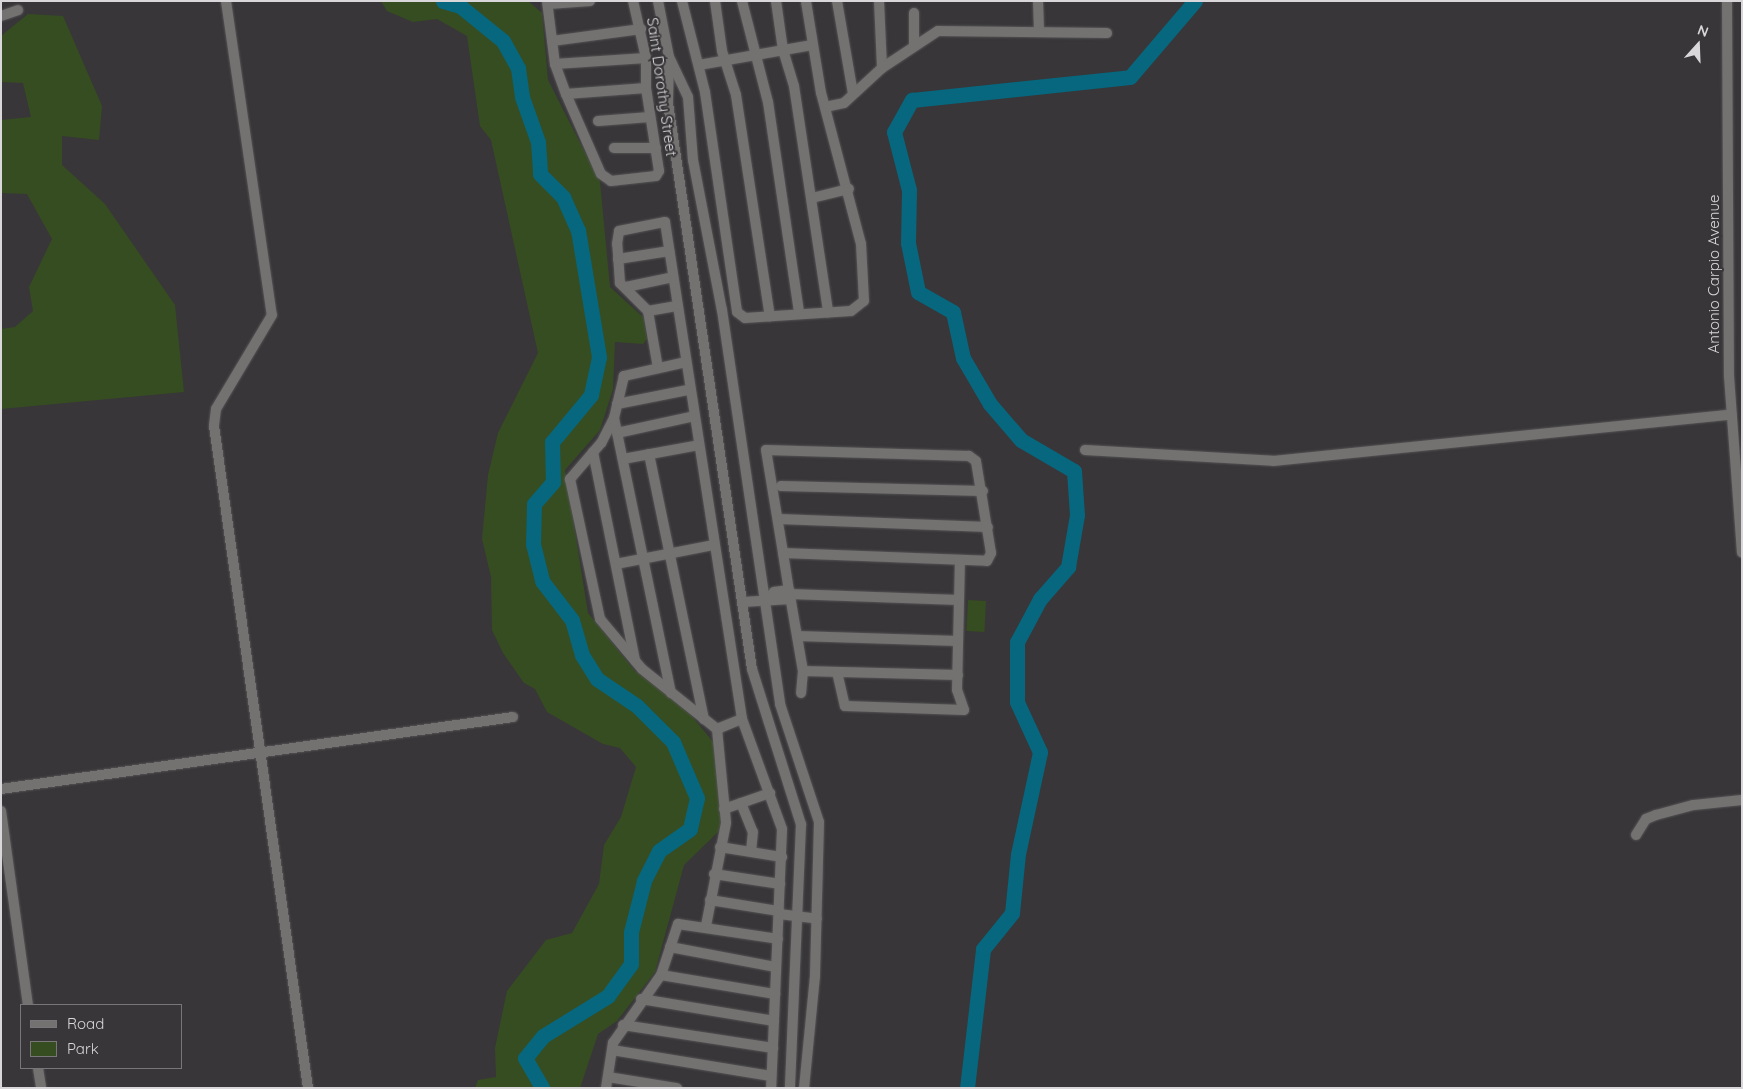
<!DOCTYPE html>
<html>
<head>
<meta charset="utf-8">
<style>
	body { margin:0 }
	#map { position:relative; width:1743px; height:1089px; overflow:hidden; background:#383638; font-family:Quicksand,sans-serif }
	div>[style] { position:absolute }
	.green>* { inset:0; background:#364d22; transform-origin:0 0 }
	.river>* { height:15px; margin:-7.5px; padding:0 7.5px; transform-origin:7.5px; border-radius:7.5px; background:#06677e }
	.roads { filter:drop-shadow(0 0 1px #555355) drop-shadow(0 0 1px #555355) }
	.minor>* { height:10px; margin:-5px; padding:0 5px; transform-origin:5px; border-radius:5px; background:#737271 }
	span { translate:-50% -50%; white-space:nowrap; text-align:center; line-height:1.15; -webkit-text-stroke:4px #383638; paint-order:stroke }
	.street-label { font-size:15px; color:#d9d7d9 }
	.frame { position:absolute; inset:0; border:2px solid #d9d7d9; pointer-events:none }
	.legend { position:absolute; left:20px; top:1004px; width:162px; height:65px; box-sizing:border-box; background:#383638; border:1px solid #787678; margin:0; padding:6px 9px; list-style:none; font-size:15px; color:#d9d7d9 }
	.legend li { display:flex; align-items:center; gap:10px; height:25px }
	.legend b { width:25px; border:1px solid #787678 }
	.north { position:absolute; left:1673px; top:20px; width:50px; height:50px; -webkit-text-stroke:4px #383638; paint-order:stroke; rotate:20deg; font-size:14px; font-weight:700; line-height:20px; text-align:center; color:#d9d7d9 }
	.north::after { content:''; display:block; margin:auto; width:18px; height:22px; background:#d9d7d9; clip-path:polygon(50% 0,100% 100%,50% 72%,0 100%) }
</style>
</head>
<body>
<div id="map">
	<div class="green">
		<i style="clip-path:polygon(381px 1px,528px 1px,542px 13px,548px 80px,600px 182px,610px 287px,643px 317px,647px 339px,643px 344px,615px 342px,613px 389px,600px 430px,565px 470px,588px 613px,634px 670px,690px 714px,714px 743px,721px 822px,718px 832px,684px 865px,655px 972px,617px 1021px,598px 1034px,580px 1088px,475px 1088px,478px 1080px,496px 1077px,495px 1048px,507px 991px,546px 940px,572px 933px,599px 884px,604px 845px,621px 817px,636px 767px,620px 748px,603px 744px,547px 712px,535px 689px,524px 683px,503px 653px,492px 630px,491px 577px,482px 539px,488px 475px,498px 433px,538px 353px,491px 140px,480px 126px,467px 36px,437px 19px,413px 22px,387px 11px)"></i>
		<i style="clip-path:polygon(28px 14px,63px 16px,102px 106px,99px 140px,62px 136px,62px 165px,105px 204px,175px 305px,184px 392px,1px 409px,1px 329px,15px 327px,33px 311px,29px 287px,52px 239px,27px 194px,1px 193px,1px 120px,31px 117px,23px 83px,1px 82px,1px 36px)"></i>
		<i style="left:968px;top:600px;width:18px;height:31px;rotate:3deg"></i>
	</div>
	<div class="river">
		<i style="left:443px;top:1px;width:18px;rotate:16deg"></i>
		<i style="left:460px;top:6px;width:55px;rotate:39.1deg"></i>
		<i style="left:503px;top:41px;width:31px;rotate:61deg"></i>
		<i style="left:518px;top:68px;width:29px;rotate:82deg"></i>
		<i style="left:522px;top:97px;width:48px;rotate:70.4deg"></i>
		<i style="left:538px;top:142px;width:32px;rotate:86deg"></i>
		<i style="left:540px;top:174px;width:33px;rotate:45deg"></i>
		<i style="left:563px;top:197px;width:36px;rotate:66deg"></i>
		<i style="left:578px;top:230px;width:129px;rotate:80.6deg"></i>
		<i style="left:599px;top:357px;width:39px;rotate:102deg"></i>
		<i style="left:591px;top:395px;width:61px;rotate:129.7deg"></i>
		<i style="left:552px;top:442px;width:40px;rotate:88.6deg"></i>
		<i style="left:553px;top:482px;width:29px;rotate:131deg"></i>
		<i style="left:534px;top:504px;width:40px;rotate:91.4deg"></i>
		<i style="left:533px;top:544px;width:38px;rotate:76deg"></i>
		<i style="left:542px;top:581px;width:49px;rotate:52.4deg"></i>
		<i style="left:572px;top:620px;width:36px;rotate:74deg"></i>
		<i style="left:582px;top:655px;width:28px;rotate:58deg"></i>
		<i style="left:597px;top:679px;width:48px;rotate:34deg"></i>
		<i style="left:637px;top:706px;width:51px;rotate:45deg"></i>
		<i style="left:673px;top:742px;width:61px;rotate:66.8deg"></i>
		<i style="left:697px;top:798px;width:32px;rotate:103deg"></i>
		<i style="left:690px;top:829px;width:38px;rotate:145deg"></i>
		<i style="left:659px;top:851px;width:34px;rotate:117deg"></i>
		<i style="left:644px;top:881px;width:53px;rotate:104.3deg"></i>
		<i style="left:631px;top:932px;width:32px;rotate:90deg"></i>
		<i style="left:631px;top:964px;width:39px;rotate:126deg"></i>
		<i style="left:608px;top:996px;width:76px;rotate:148.4deg"></i>
		<i style="left:543px;top:1036px;width:28px;rotate:129deg"></i>
		<i style="left:525px;top:1058px;width:34px;rotate:60deg"></i>
		<i style="left:967px;top:1088px;width:140px;rotate:-83.4deg"></i>
		<i style="left:983px;top:949px;width:46px;rotate:-51.1deg"></i>
		<i style="left:1012px;top:913px;width:59px;rotate:-84.2deg"></i>
		<i style="left:1018px;top:854px;width:104px;rotate:-77.8deg"></i>
		<i style="left:1040px;top:752px;width:55px;rotate:-114.7deg"></i>
		<i style="left:1017px;top:702px;width:60px;rotate:-90deg"></i>
		<i style="left:1017px;top:642px;width:49px;rotate:-61.9deg"></i>
		<i style="left:1040px;top:599px;width:43px;rotate:-48.8deg"></i>
		<i style="left:1068px;top:567px;width:53px;rotate:-80.2deg"></i>
		<i style="left:1077px;top:515px;width:44px;rotate:-93.9deg"></i>
		<i style="left:1074px;top:471px;width:61px;rotate:-149.7deg"></i>
		<i style="left:1021px;top:440px;width:48px;rotate:-130.7deg"></i>
		<i style="left:990px;top:404px;width:53px;rotate:-120.4deg"></i>
		<i style="left:963px;top:358px;width:47px;rotate:-102.3deg"></i>
		<i style="left:953px;top:312px;width:40px;rotate:-150.3deg"></i>
		<i style="left:918px;top:292px;width:50px;rotate:-101.5deg"></i>
		<i style="left:908px;top:243px;width:53px;rotate:-88.9deg"></i>
		<i style="left:909px;top:190px;width:60px;rotate:-104.5deg"></i>
		<i style="left:894px;top:132px;width:37px;rotate:-61deg"></i>
		<i style="left:912px;top:100px;width:219px;rotate:-6deg"></i>
		<i style="left:1130px;top:77px;width:100px;rotate:-49.5deg"></i>
	</div>
	<div class="roads">
		<div class="minor">
			<i style="left:226px;top:1px;width:317px;rotate:81.7deg"></i>
			<i style="left:272px;top:315px;width:109px;rotate:120.8deg"></i>
			<i style="left:216px;top:409px;width:17px;rotate:97deg"></i>
			<i style="left:214px;top:426px;width:669px;rotate:81.92deg"></i>
			<i style="left:547px;top:1px;width:64px;rotate:82.8deg"></i>
			<i style="left:555px;top:64px;width:32px;rotate:70deg"></i>
			<i style="left:566px;top:94px;width:87px;rotate:66.4deg"></i>
			<i style="left:601px;top:174px;width:12px;rotate:35deg"></i>
			<i style="left:611px;top:181px;width:45px;rotate:-6.3deg"></i>
			<i style="left:656px;top:176px;width:6px;rotate:-59deg"></i>
			<i style="left:659px;top:171px;width:84px;rotate:-98.9deg"></i>
			<i style="left:646px;top:88px;width:30px;rotate:-90deg"></i>
			<i style="left:646px;top:58px;width:58px;rotate:-102.8deg"></i>
			<i style="left:658px;top:1px;width:57px;rotate:78.9deg"></i>
			<i style="left:669px;top:57px;width:44px;rotate:64.6deg"></i>
			<i style="left:688px;top:97px;width:63px;rotate:85.5deg"></i>
			<i style="left:693px;top:160px;width:153px;rotate:79.1deg"></i>
			<i style="left:722px;top:310px;width:398px;rotate:81.6deg"></i>
			<i style="left:780px;top:704px;width:124px;rotate:71.7deg"></i>
			<i style="left:819px;top:822px;width:154px;rotate:91.5deg"></i>
			<i style="left:815px;top:976px;width:113px;rotate:95.6deg"></i>
			<i style="left:682px;top:1px;width:94px;rotate:75.8deg"></i>
			<i style="left:705px;top:92px;width:222px;rotate:81.7deg"></i>
			<i style="left:737px;top:312px;width:10px;rotate:37deg"></i>
			<i style="left:745px;top:318px;width:106px;rotate:-3.8deg"></i>
			<i style="left:851px;top:311px;width:16px;rotate:-38deg"></i>
			<i style="left:864px;top:301px;width:57px;rotate:-93deg"></i>
			<i style="left:861px;top:244px;width:156px;rotate:-104.8deg"></i>
			<i style="left:821px;top:93px;width:93px;rotate:-99.3deg"></i>
			<i style="left:715px;top:1px;width:50px;rotate:82deg"></i>
			<i style="left:722px;top:51px;width:46px;rotate:72.3deg"></i>
			<i style="left:736px;top:95px;width:224px;rotate:81.3deg"></i>
			<i style="left:742px;top:1px;width:104px;rotate:75.6deg"></i>
			<i style="left:768px;top:102px;width:213px;rotate:81.6deg"></i>
			<i style="left:776px;top:1px;width:49px;rotate:81.9deg"></i>
			<i style="left:783px;top:50px;width:38px;rotate:73deg"></i>
			<i style="left:794px;top:86px;width:229px;rotate:81.4deg"></i>
			<i style="left:837px;top:1px;width:94px;rotate:80.2deg"></i>
			<i style="left:879px;top:1px;width:67px;rotate:87.4deg"></i>
			<i style="left:1038px;top:1px;width:31px;rotate:88deg"></i>
			<i style="left:1727px;top:1px;width:375px;rotate:89.7deg"></i>
			<i style="left:1729px;top:376px;width:177px;rotate:85.8deg"></i>
			<i style="left:549px;top:4px;width:41px;rotate:-4.2deg"></i>
			<i style="left:914px;top:13px;width:31px;rotate:90deg"></i>
			<i style="left:1px;top:16px;width:18px;rotate:-19deg"></i>
			<i style="left:552px;top:41px;width:90px;rotate:-7.7deg"></i>
			<i style="left:669px;top:58px;width:45px;rotate:91.3deg"></i>
			<i style="left:668px;top:103px;width:572px;rotate:81.56deg"></i>
			<i style="left:752px;top:669px;width:163px;rotate:72.5deg"></i>
			<i style="left:801px;top:824px;width:264px;rotate:92.4deg"></i>
			<i style="left:555px;top:64px;width:91px;rotate:-3.8deg"></i>
			<i style="left:699px;top:65px;width:115px;rotate:-10deg"></i>
			<i style="left:566px;top:94px;width:80px;rotate:-4.3deg"></i>
			<i style="left:825px;top:107px;width:19px;rotate:-12deg"></i>
			<i style="left:844px;top:103px;width:52px;rotate:-42.6deg"></i>
			<i style="left:882px;top:68px;width:67px;rotate:-33.5deg"></i>
			<i style="left:938px;top:31px;width:169px;rotate:0.7deg"></i>
			<i style="left:598px;top:121px;width:52px;rotate:-4.4deg"></i>
			<i style="left:614px;top:148px;width:42px"></i>
			<i style="left:812px;top:198px;width:38px;rotate:-14deg"></i>
			<i style="left:618px;top:259px;width:52px;rotate:-8.9deg"></i>
			<i style="left:626px;top:287px;width:48px;rotate:-12deg"></i>
			<i style="left:648px;top:311px;width:29px;rotate:-10deg"></i>
			<i style="left:686px;top:362px;width:64px;rotate:167.3deg"></i>
			<i style="left:624px;top:376px;width:43px;rotate:103.4deg"></i>
			<i style="left:614px;top:418px;width:28px;rotate:117deg"></i>
			<i style="left:601px;top:443px;width:48px;rotate:130.7deg"></i>
			<i style="left:570px;top:479px;width:143px;rotate:77.9deg"></i>
			<i style="left:600px;top:619px;width:65px;rotate:50deg"></i>
			<i style="left:642px;top:669px;width:96px;rotate:38.7deg"></i>
			<i style="left:717px;top:729px;width:94px;rotate:84.5deg"></i>
			<i style="left:726px;top:823px;width:105px;rotate:101deg"></i>
			<i style="left:658px;top:368px;width:58px;rotate:-100deg"></i>
			<i style="left:648px;top:311px;width:40px;rotate:-135deg"></i>
			<i style="left:620px;top:283px;width:39px;rotate:-94deg"></i>
			<i style="left:617px;top:244px;width:13px;rotate:-81deg"></i>
			<i style="left:619px;top:231px;width:47px;rotate:-11.1deg"></i>
			<i style="left:665px;top:222px;width:503px;rotate:81.19deg"></i>
			<i style="left:742px;top:719px;width:117px;rotate:70deg"></i>
			<i style="left:782px;top:829px;width:259px;rotate:92.4deg"></i>
			<i style="left:617px;top:404px;width:72px;rotate:-11.2deg"></i>
			<i style="left:614px;top:418px;width:281px;rotate:78.3deg"></i>
			<i style="left:617px;top:433px;width:79px;rotate:-12.4deg"></i>
			<i style="left:1085px;top:450px;width:188px;rotate:3.3deg"></i>
			<i style="left:1273px;top:461px;width:461px;rotate:-5.8deg"></i>
			<i style="left:593px;top:452px;width:213px;rotate:78.6deg"></i>
			<i style="left:649px;top:454px;width:271px;rotate:78.3deg"></i>
			<i style="left:623px;top:459px;width:77px;rotate:-10.4deg"></i>
			<i style="left:781px;top:486px;width:202px;rotate:1.4deg"></i>
			<i style="left:779px;top:519px;width:209px;rotate:2.2deg"></i>
			<i style="left:783px;top:553px;width:204px;rotate:2.2deg"></i>
			<i style="left:987px;top:561px;width:9px;rotate:-63deg"></i>
			<i style="left:991px;top:553px;width:93px;rotate:-99.3deg"></i>
			<i style="left:976px;top:461px;width:9px;rotate:-144deg"></i>
			<i style="left:969px;top:456px;width:203px;rotate:-178.3deg"></i>
			<i style="left:766px;top:450px;width:104px;rotate:80.6deg"></i>
			<i style="left:783px;top:553px;width:37px;rotate:81deg"></i>
			<i style="left:789px;top:590px;width:82px;rotate:80.2deg"></i>
			<i style="left:803px;top:671px;width:22px;rotate:95deg"></i>
			<i style="left:616px;top:564px;width:100px;rotate:-11deg"></i>
			<i style="left:790px;top:594px;width:169px;rotate:2deg"></i>
			<i style="left:769px;top:598px;width:8px;rotate:-50deg"></i>
			<i style="left:774px;top:592px;width:15px;rotate:-8deg"></i>
			<i style="left:743px;top:602px;width:48px;rotate:-3.6deg"></i>
			<i style="left:797px;top:636px;width:161px;rotate:1.8deg"></i>
			<i style="left:803px;top:671px;width:155px;rotate:1.5deg"></i>
			<i style="left:837px;top:672px;width:35px;rotate:77deg"></i>
			<i style="left:845px;top:706px;width:119px;rotate:1.9deg"></i>
			<i style="left:964px;top:710px;width:21px;rotate:-109deg"></i>
			<i style="left:957px;top:690px;width:130px;rotate:-88.7deg"></i>
			<i style="left:717px;top:729px;width:27px;rotate:-22deg"></i>
			<i style="left:1px;top:789px;width:517px;rotate:-8deg"></i>
			<i style="left:741px;top:803px;width:31px;rotate:68deg"></i>
			<i style="left:753px;top:832px;width:20px;rotate:96deg"></i>
			<i style="left:724px;top:809px;width:49px;rotate:-19.2deg"></i>
			<i style="left:1px;top:811px;width:196px;rotate:82.1deg"></i>
			<i style="left:1636px;top:835px;width:19px;rotate:-58deg"></i>
			<i style="left:1646px;top:819px;width:11px;rotate:-22deg"></i>
			<i style="left:1656px;top:815px;width:39px;rotate:-15deg"></i>
			<i style="left:1694px;top:805px;width:48px;rotate:-5.9deg"></i>
			<i style="left:720px;top:847px;width:63px;rotate:9.2deg"></i>
			<i style="left:714px;top:874px;width:67px;rotate:8.6deg"></i>
			<i style="left:710px;top:900px;width:70px;rotate:9.1deg"></i>
			<i style="left:779px;top:914px;width:38px;rotate:7deg"></i>
			<i style="left:670px;top:947px;width:108px;rotate:10.7deg"></i>
			<i style="left:661px;top:975px;width:116px;rotate:9.5deg"></i>
			<i style="left:641px;top:999px;width:135px;rotate:9.4deg"></i>
			<i style="left:623px;top:1025px;width:152px;rotate:8.7deg"></i>
			<i style="left:612px;top:1050px;width:161px;rotate:9.3deg"></i>
			<i style="left:38px;top:1068px;width:20px;rotate:81deg"></i>
			<i style="left:608px;top:1077px;width:70px;rotate:9.1deg"></i>
			<i style="left:606px;top:1088px;width:46px;rotate:-81.2deg"></i>
			<i style="left:613px;top:1043px;width:83px;rotate:-54.8deg"></i>
			<i style="left:661px;top:975px;width:54px;rotate:-71.6deg"></i>
			<i style="left:678px;top:924px;width:101px;rotate:8.5deg"></i>
		</div>
	</div>
	<div class="street-label">
		<span style="left:662px;top:87px;rotate:82deg">Saint Dorothy Street</span>
		<span style="left:1714px;top:274px;rotate:-90deg">Antonio Carpio Avenue</span>
	</div>
	<div class="frame"></div>
	<ul class="legend">
	<li><b style="height:6px;background:#737271"></b>Road</li>
	<li><b style="height:14px;background:#364d22"></b>Park</li>
	</ul>
	<div class="north">N</div>
</div>
</body>
</html>
